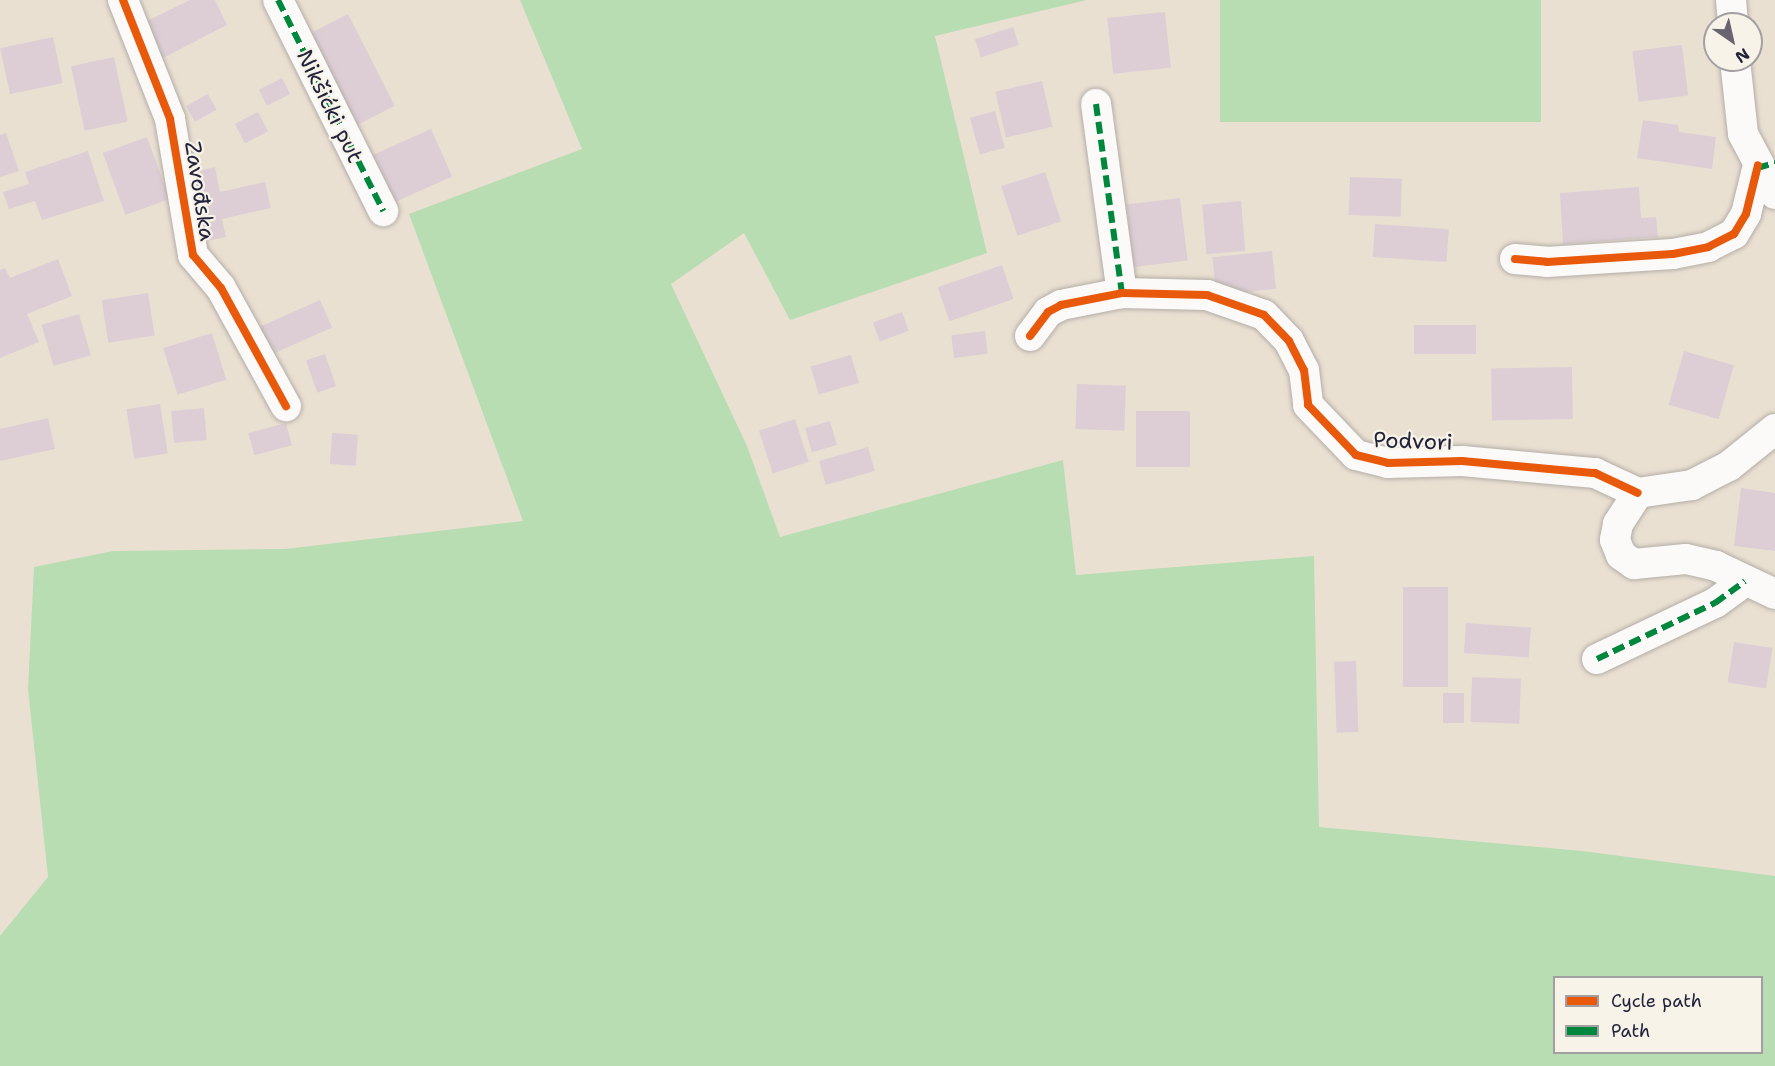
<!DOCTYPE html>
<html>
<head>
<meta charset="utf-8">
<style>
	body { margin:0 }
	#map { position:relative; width:1775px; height:1066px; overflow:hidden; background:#eae0d2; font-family:"Shantell Sans",sans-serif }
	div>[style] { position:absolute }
	.green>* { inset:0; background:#b8ddb2; transform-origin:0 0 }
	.building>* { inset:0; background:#ddced5; transform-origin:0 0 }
	.roads { filter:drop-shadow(0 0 2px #b4aea8) drop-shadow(0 0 2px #b4aea8) }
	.street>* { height:30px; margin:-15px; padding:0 15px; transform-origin:15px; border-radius:15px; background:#fcfaf8 }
	.quiet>* { height:6px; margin-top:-3px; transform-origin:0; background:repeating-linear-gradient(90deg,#00873e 0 12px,transparent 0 18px) }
	.cycleway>* { height:8px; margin:-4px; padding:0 4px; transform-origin:4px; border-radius:4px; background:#e8590c }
	span { translate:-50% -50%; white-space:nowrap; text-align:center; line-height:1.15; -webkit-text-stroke:4.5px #f7f3e8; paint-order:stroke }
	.street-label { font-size:22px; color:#22223b }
	.legend { position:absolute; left:1553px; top:976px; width:210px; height:78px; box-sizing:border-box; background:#f7f3e8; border:2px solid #a29fa3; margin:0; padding:8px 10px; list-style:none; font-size:18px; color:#22223b }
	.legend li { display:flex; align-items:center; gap:12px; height:30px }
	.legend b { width:30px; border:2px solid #a29fa3 }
	.north { position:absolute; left:1703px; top:12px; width:60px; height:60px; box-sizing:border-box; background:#f7f3e8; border:2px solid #a29fa3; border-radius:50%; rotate:146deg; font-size:16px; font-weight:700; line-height:24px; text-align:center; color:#22223b }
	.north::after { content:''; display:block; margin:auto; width:21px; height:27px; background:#686470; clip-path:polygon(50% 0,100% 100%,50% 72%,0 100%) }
</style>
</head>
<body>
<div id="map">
	<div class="green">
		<i style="clip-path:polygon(evenodd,520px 0,1087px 0,935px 36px,987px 253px,790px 320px,744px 233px,671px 284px,747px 446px,780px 537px,1063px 460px,1076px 575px,1314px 556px,1319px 827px,1582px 851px,1775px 876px,1775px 1066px,0 1066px,0 936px,48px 877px,28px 689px,34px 567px,113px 551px,285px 549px,523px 521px,409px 214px,582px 149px,520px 0,1554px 978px,1762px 978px,1762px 1052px,1554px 1052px,1554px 978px)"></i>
		<i style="left:1220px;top:0;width:321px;height:122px"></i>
	</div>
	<div class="building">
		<i style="clip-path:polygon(190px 0,215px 0,227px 25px,159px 60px,141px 24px)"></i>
		<i style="left:1165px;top:12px;width:56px;height:58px;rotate:84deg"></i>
		<i style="left:348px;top:14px;width:103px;height:50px;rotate:63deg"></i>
		<i style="left:1013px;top:27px;width:19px;height:40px;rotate:72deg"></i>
		<i style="left:53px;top:37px;width:47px;height:54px;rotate:78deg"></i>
		<i style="left:1682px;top:45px;width:51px;height:50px;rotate:83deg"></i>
		<i style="left:114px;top:57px;width:66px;height:44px;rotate:78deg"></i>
		<i style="left:282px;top:78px;width:18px;height:26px;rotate:63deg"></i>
		<i style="left:1042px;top:81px;width:47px;height:48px;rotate:77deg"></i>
		<i style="left:208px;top:94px;width:18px;height:25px;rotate:61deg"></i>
		<i style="left:995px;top:111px;width:38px;height:26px;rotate:75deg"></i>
		<i style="left:258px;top:112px;width:22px;height:26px;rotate:63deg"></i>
		<i style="clip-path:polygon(1643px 120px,1678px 125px,1679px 132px,1716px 137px,1712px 169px,1637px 158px)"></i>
		<i style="left:431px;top:129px;width:52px;height:64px;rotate:66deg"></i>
		<i style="clip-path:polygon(6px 133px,19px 171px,0 177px,0 135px)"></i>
		<i style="left:147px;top:137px;width:66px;height:47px;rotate:70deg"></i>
		<i style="clip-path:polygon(88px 151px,104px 201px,42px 220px,35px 201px,9px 209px,3px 192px,29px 184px,25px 172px)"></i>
		<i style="clip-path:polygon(215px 167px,220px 192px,265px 182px,271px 208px,222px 219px,226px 237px,201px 242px,186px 174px)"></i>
		<i style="left:1045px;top:172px;width:52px;height:46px;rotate:72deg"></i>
		<i style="left:1350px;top:177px;width:52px;height:38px;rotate:2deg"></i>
		<i style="clip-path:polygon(1639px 187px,1641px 218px,1656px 217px,1658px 237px,1563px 244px,1560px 193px)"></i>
		<i style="left:1180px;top:198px;width:63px;height:54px;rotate:83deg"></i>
		<i style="left:1241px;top:201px;width:50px;height:39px;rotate:85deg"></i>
		<i style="left:1375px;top:224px;width:74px;height:33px;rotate:4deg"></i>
		<i style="left:1272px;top:251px;width:38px;height:60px;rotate:84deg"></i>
		<i style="clip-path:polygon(58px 259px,72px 296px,27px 314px,39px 342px,0 358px,0 270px,5px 268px,10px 278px)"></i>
		<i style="left:1002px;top:265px;width:36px;height:68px;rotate:71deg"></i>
		<i style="left:148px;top:293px;width:43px;height:47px;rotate:81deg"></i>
		<i style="left:320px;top:300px;width:30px;height:66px;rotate:66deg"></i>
		<i style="left:902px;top:312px;width:20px;height:31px;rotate:70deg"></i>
		<i style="left:79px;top:314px;width:43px;height:39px;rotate:74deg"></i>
		<i style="left:1414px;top:325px;width:62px;height:29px"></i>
		<i style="left:985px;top:331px;width:23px;height:34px;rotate:83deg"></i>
		<i style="left:212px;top:333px;width:49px;height:51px;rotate:73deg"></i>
		<i style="left:1684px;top:351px;width:52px;height:56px;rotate:16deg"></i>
		<i style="left:325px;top:354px;width:34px;height:20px;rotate:71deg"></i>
		<i style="left:851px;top:355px;width:29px;height:42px;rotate:74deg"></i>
		<i style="left:1572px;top:367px;width:52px;height:81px;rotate:89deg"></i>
		<i style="left:1077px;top:384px;width:49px;height:45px;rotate:2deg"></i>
		<i style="left:160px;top:404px;width:50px;height:34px;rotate:81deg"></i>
		<i style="left:204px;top:408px;width:32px;height:33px;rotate:85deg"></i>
		<i style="left:1136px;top:411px;width:54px;height:56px"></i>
		<i style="clip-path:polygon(48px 418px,55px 449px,0 461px,0 429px)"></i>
		<i style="left:795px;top:419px;width:45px;height:38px;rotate:72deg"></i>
		<i style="left:830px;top:421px;width:25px;height:26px;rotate:74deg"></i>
		<i style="left:286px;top:423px;width:23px;height:39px;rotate:75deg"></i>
		<i style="left:332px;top:433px;width:26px;height:31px;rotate:4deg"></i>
		<i style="left:868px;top:447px;width:25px;height:51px;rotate:74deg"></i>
		<i style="clip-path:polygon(1741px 488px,1775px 493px,1775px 551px,1734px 546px)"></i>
		<i style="left:1403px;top:587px;width:45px;height:100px"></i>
		<i style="left:1466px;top:623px;width:65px;height:30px;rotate:4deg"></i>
		<i style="left:1734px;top:642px;width:39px;height:41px;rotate:9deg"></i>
		<i style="left:1356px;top:661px;width:71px;height:22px;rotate:88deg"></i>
		<i style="left:1472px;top:677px;width:49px;height:45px;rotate:2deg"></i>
		<i style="left:1443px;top:693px;width:21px;height:30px"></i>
	</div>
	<div class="roads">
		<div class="street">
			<i style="left:123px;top:0;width:128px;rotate:68.4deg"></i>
			<i style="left:170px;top:119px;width:138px;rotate:80.4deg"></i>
			<i style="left:193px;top:255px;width:43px;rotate:49.7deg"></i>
			<i style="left:221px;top:288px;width:135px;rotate:61.2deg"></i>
			<i style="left:278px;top:0;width:236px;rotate:63.5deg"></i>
			<i style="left:1731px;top:0;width:24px;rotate:85deg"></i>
			<i style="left:1735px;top:60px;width:74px;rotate:83.8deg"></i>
			<i style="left:1743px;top:134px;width:68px;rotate:61.9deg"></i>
			<i style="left:1096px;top:104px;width:191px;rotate:82.2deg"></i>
			<i style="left:1515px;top:259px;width:32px;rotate:5deg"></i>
			<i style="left:1547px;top:262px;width:126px;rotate:-3.6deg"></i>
			<i style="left:1673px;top:254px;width:36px;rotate:-11deg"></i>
			<i style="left:1708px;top:247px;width:29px;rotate:-27deg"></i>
			<i style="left:1734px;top:234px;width:23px;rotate:-59deg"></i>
			<i style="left:1746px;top:214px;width:50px;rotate:-76.2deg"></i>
			<i style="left:1030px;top:336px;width:30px;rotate:-53deg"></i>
			<i style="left:1048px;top:312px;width:15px;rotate:-28deg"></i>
			<i style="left:1061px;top:305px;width:62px;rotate:-11.1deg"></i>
			<i style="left:1122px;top:293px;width:85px;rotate:1.3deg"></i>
			<i style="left:1207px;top:295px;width:60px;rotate:19.3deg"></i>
			<i style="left:1264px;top:315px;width:36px;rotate:46deg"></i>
			<i style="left:1289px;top:341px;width:33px;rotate:63deg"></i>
			<i style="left:1304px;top:370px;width:35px;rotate:83deg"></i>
			<i style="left:1308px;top:405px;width:69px;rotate:46.2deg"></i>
			<i style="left:1356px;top:455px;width:33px;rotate:14deg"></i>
			<i style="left:1388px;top:463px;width:74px;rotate:-1.5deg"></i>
			<i style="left:1462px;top:461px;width:134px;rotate:5.2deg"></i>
			<i style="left:1595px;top:473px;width:47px;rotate:24.9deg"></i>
			<i style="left:1775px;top:429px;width:59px;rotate:141.2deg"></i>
			<i style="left:1729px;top:466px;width:42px;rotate:152.8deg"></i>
			<i style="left:1692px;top:485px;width:55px;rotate:171.6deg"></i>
			<i style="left:1638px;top:493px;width:37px;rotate:123deg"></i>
			<i style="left:1618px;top:524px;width:16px;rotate:101deg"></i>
			<i style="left:1615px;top:540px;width:16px;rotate:68deg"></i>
			<i style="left:1621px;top:555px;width:16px;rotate:35deg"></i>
			<i style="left:1634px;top:564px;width:52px;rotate:-5.5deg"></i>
			<i style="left:1686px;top:559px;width:31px;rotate:13deg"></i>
			<i style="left:1716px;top:566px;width:65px;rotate:25.4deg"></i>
			<i style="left:1597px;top:659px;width:131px;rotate:-25.4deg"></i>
			<i style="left:1715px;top:603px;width:37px;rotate:-36deg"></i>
		</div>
	</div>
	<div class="quiet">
		<i style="left:278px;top:0;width:236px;rotate:63.5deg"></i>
		<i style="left:1096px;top:104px;width:191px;rotate:82.2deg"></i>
		<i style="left:1757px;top:168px;width:19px;rotate:-16deg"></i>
		<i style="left:1597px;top:659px;width:131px;rotate:-25.4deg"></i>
		<i style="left:1715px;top:603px;width:37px;rotate:-36deg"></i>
	</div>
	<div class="cycleway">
		<i style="left:123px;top:0;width:128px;rotate:68.4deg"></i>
		<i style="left:170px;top:119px;width:138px;rotate:80.4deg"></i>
		<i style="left:193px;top:255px;width:43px;rotate:49.7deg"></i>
		<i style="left:221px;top:288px;width:135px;rotate:61.2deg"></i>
		<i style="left:1515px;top:259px;width:32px;rotate:5deg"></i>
		<i style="left:1547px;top:262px;width:126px;rotate:-3.6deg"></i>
		<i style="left:1673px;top:254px;width:36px;rotate:-11deg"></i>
		<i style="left:1708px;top:247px;width:29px;rotate:-27deg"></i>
		<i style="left:1734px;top:234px;width:23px;rotate:-59deg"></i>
		<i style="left:1746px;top:214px;width:50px;rotate:-76.2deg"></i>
		<i style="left:1030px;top:336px;width:30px;rotate:-53deg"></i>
		<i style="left:1048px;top:312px;width:15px;rotate:-28deg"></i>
		<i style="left:1061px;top:305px;width:62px;rotate:-11.1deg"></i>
		<i style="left:1122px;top:293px;width:85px;rotate:1.3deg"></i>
		<i style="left:1207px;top:295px;width:60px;rotate:19.3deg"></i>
		<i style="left:1264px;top:315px;width:36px;rotate:46deg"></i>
		<i style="left:1289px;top:341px;width:33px;rotate:63deg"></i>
		<i style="left:1304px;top:370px;width:35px;rotate:83deg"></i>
		<i style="left:1308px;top:405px;width:69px;rotate:46.2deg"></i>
		<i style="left:1356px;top:455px;width:33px;rotate:14deg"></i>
		<i style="left:1388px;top:463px;width:74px;rotate:-1.5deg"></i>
		<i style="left:1462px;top:461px;width:134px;rotate:5.2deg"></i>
		<i style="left:1595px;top:473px;width:47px;rotate:24.9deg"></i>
	</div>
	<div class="street-label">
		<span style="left:330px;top:106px;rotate:64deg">Nikšićki put</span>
		<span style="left:200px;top:191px;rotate:81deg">Zavođska</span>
		<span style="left:1413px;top:441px;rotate:2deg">Podvori</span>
	</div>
	<ul class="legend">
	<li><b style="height:8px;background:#e8590c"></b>Cycle path</li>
	<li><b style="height:8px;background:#00873e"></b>Path</li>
	</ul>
	<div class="north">N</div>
</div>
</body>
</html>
